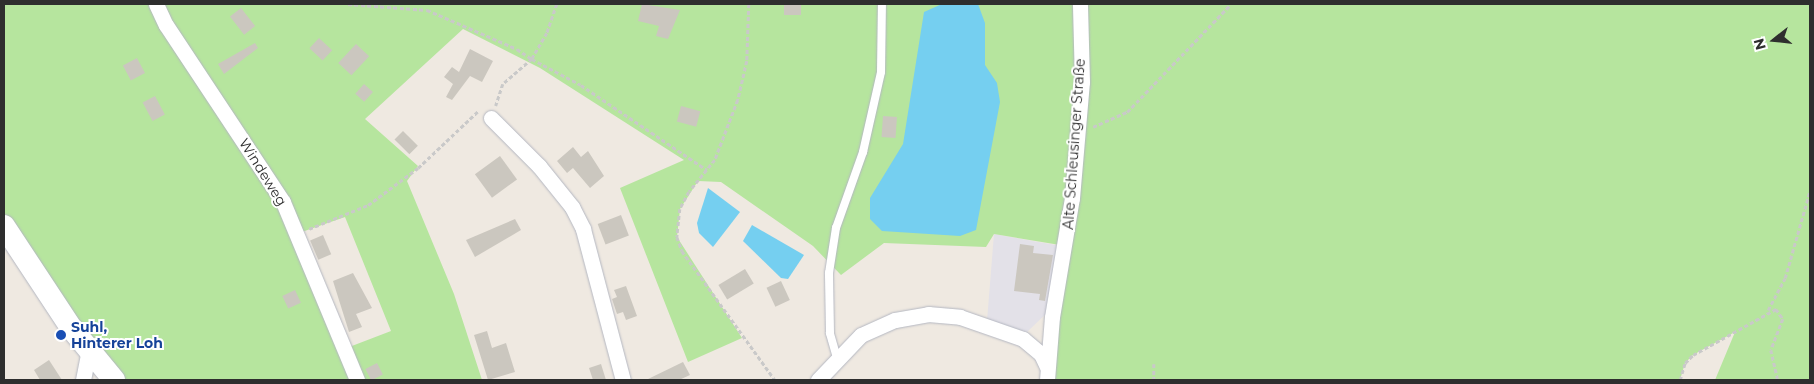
<!DOCTYPE html>
<html>
<head>
<meta charset="utf-8">
<style>
	body { margin:0 }
	#map { position:relative; width:1814px; height:384px; overflow:hidden; background:#efe9e1; font-family:Montserrat,sans-serif }
	div>[style] { position:absolute }
	.industrial>* { inset:0; background:#e3e1e8 }
	.green>* { inset:0; background:#b6e59e }
	.water>* { inset:0; background:#75cff0 }
	.building>* { inset:0; background:#cbc7bf; transform-origin:0 0 }
	.path>* { height:2.5px; margin-top:-1.25px; transform-origin:0; background:repeating-linear-gradient(90deg,#c9c9c9 0 4px,transparent 0 6.5px) }
	.roads { filter:drop-shadow(0 0 1px #b4b7c1) drop-shadow(0 0 1px #b4b7c1) }
	.service>* { height:8px; margin:-4px; padding:0 4px; transform-origin:4px; border-radius:4px; background:#fff }
	.minor>* { height:15px; margin:-7.5px; padding:0 7.5px; transform-origin:7.5px; border-radius:7.5px; background:#fff }
	.secondary>* { height:22px; margin:-11px; padding:0 11px; transform-origin:11px; border-radius:11px; background:#fff }
	.dots>* { width:14px; height:14px; translate:-50% -50%; box-sizing:border-box; border:2px solid #fff; border-radius:50% }
	span { translate:-50% -50%; white-space:nowrap; text-align:center; line-height:1.15; -webkit-text-stroke:4px #fff; paint-order:stroke }
	.street-label { font-size:14px; color:#2e2e2e }
	.transit-label { font-size:14px; color:#164399; font-weight:700 }
	.left { translate:0 -50%; text-align:left }
	.frame { position:absolute; inset:0; border:5px solid #2e2e2e; pointer-events:none }
	.north { position:absolute; left:1749px; top:15px; width:50px; height:50px; -webkit-text-stroke:4px #fff; paint-order:stroke; rotate:254deg; font-size:14px; font-weight:700; line-height:20px; text-align:center; color:#2e2e2e }
	.north::after { content:''; display:block; margin:auto; width:18px; height:22px; background:#2e2e2e; clip-path:polygon(50% 0,100% 100%,50% 72%,0 100%) }
</style>
</head>
<body>
<div id="map">
	<div class="industrial">
		<i style="clip-path:polygon(994px 234px,1061px 246px,1051px 309px,1027px 332px,987px 321px)"></i>
	</div>
	<div class="green">
		<i style="clip-path:polygon(evenodd,4px 4px,1810px 4px,1810px 380px,1715px 380px,1735px 332px,1693px 355px,1685px 363px,1680px 380px,1052px 380px,1060px 245px,994px 234px,986px 247px,884px 243px,841px 275px,813px 246px,721px 182px,698px 181px,680px 209px,677px 237px,742px 338px,688px 362px,620px 188px,684px 160px,540px 68px,463px 29px,365px 119px,418px 166px,407px 181px,454px 294px,482px 380px,114px 380px,4px 226px,4px 4px,345px 217px,391px 331px,344px 349px,296px 234px,345px 217px)"></i>
	</div>
	<div class="water">
		<i style="clip-path:polygon(942px 4px,978px 4px,985px 23px,985px 65px,997px 83px,1000px 102px,976px 230px,960px 236px,882px 231px,870px 219px,870px 198px,903px 144px,924px 12px)"></i>
		<i style="clip-path:polygon(708px 188px,740px 212px,713px 247px,699px 233px,697px 223px)"></i>
		<i style="clip-path:polygon(752px 225px,804px 255px,788px 279px,781px 278px,743px 241px)"></i>
	</div>
	<div class="building">
		<i style="clip-path:polygon(642px 4px,680px 10px,668px 39px,656px 36px,659px 26px,638px 21px)"></i>
		<i style="left:784px;top:4px;width:17px;height:11px"></i>
		<i style="left:241px;top:8px;width:23px;height:14px;rotate:52deg"></i>
		<i style="left:319px;top:38px;width:18px;height:14px;rotate:43deg"></i>
		<i style="clip-path:polygon(255px 43px,258px 48px,224px 74px,218px 64px)"></i>
		<i style="left:356px;top:44px;width:18px;height:26px;rotate:43deg"></i>
		<i style="clip-path:polygon(470px 49px,493px 61px,482px 82px,470px 76px,452px 100px,446px 97px,453px 84px,444px 77px,452px 67px,459px 72px)"></i>
		<i style="left:137px;top:58px;width:17px;height:16px;rotate:62deg"></i>
		<i style="left:364px;top:84px;width:12px;height:13px;rotate:42deg"></i>
		<i style="left:155px;top:96px;width:21px;height:14px;rotate:62deg"></i>
		<i style="left:681px;top:106px;width:20px;height:16px;rotate:15deg"></i>
		<i style="left:883px;top:116px;width:14px;height:21px;rotate:4deg"></i>
		<i style="left:403px;top:131px;width:21px;height:12px;rotate:45deg"></i>
		<i style="clip-path:polygon(573px 147px,581px 157px,588px 151px,604px 176px,590px 188px,573px 168px,567px 173px,557px 161px)"></i>
		<i style="left:500px;top:156px;width:29px;height:31px;rotate:54deg"></i>
		<i style="left:621px;top:215px;width:22px;height:25px;rotate:69deg"></i>
		<i style="clip-path:polygon(515px 219px,521px 230px,475px 257px,466px 240px)"></i>
		<i style="left:323px;top:235px;width:21px;height:14px;rotate:67deg"></i>
		<i style="clip-path:polygon(1020px 244px,1034px 246px,1033px 253px,1053px 255px,1045px 301px,1039px 300px,1040px 294px,1014px 291px)"></i>
		<i style="left:745px;top:269px;width:17px;height:31px;rotate:59deg"></i>
		<i style="clip-path:polygon(353px 273px,372px 308px,356px 314px,362px 327px,349px 332px,333px 281px)"></i>
		<i style="left:781px;top:281px;width:21px;height:16px;rotate:65deg"></i>
		<i style="clip-path:polygon(626px 286px,637px 316px,626px 320px,623px 312px,617px 314px,612px 299px,617px 297px,614px 290px)"></i>
		<i style="left:295px;top:290px;width:14px;height:14px;rotate:65deg"></i>
		<i style="clip-path:polygon(487px 331px,492px 348px,506px 343px,515px 372px,488px 380px,474px 335px)"></i>
		<i style="clip-path:polygon(49px 360px,62px 380px,40px 380px,34px 370px)"></i>
		<i style="clip-path:polygon(683px 362px,690px 375px,679px 380px,646px 380px)"></i>
		<i style="left:377px;top:363px;width:13px;height:13px;rotate:63deg"></i>
		<i style="clip-path:polygon(601px 364px,606px 380px,593px 380px,589px 368px)"></i>
	</div>
	<div class="path">
		<i style="left:348px;top:4px;width:79px;rotate:4.3deg"></i>
		<i style="left:427px;top:10px;width:98px;rotate:23.4deg"></i>
		<i style="left:517px;top:49px;width:18px;rotate:34deg"></i>
		<i style="left:532px;top:59px;width:38px;rotate:139deg"></i>
		<i style="left:503px;top:84px;width:23px;rotate:108deg"></i>
		<i style="left:557px;top:4px;width:31px;rotate:109deg"></i>
		<i style="left:547px;top:33px;width:30px;rotate:120deg"></i>
		<i style="left:532px;top:59px;width:55px;rotate:28deg"></i>
		<i style="left:581px;top:85px;width:152px;rotate:34deg"></i>
		<i style="left:749px;top:4px;width:57px;rotate:92deg"></i>
		<i style="left:747px;top:61px;width:40px;rotate:103deg"></i>
		<i style="left:738px;top:100px;width:64px;rotate:111deg"></i>
		<i style="left:715px;top:160px;width:41px;rotate:129.1deg"></i>
		<i style="left:689px;top:192px;width:19px;rotate:118deg"></i>
		<i style="left:680px;top:209px;width:28px;rotate:96deg"></i>
		<i style="left:677px;top:237px;width:15px;rotate:70deg"></i>
		<i style="left:682px;top:251px;width:159px;rotate:54.2deg"></i>
		<i style="left:1093px;top:127px;width:37px;rotate:-24deg"></i>
		<i style="left:1127px;top:112px;width:150px;rotate:-46.1deg"></i>
		<i style="left:309px;top:229px;width:64px;rotate:-22.1deg"></i>
		<i style="left:368px;top:205px;width:62px;rotate:-36.5deg"></i>
		<i style="left:418px;top:168px;width:83px;rotate:-43.5deg"></i>
		<i style="left:1768px;top:310px;width:36px;rotate:-62deg"></i>
		<i style="left:1785px;top:278px;width:91px;rotate:-74.1deg"></i>
		<i style="left:1154px;top:364px;width:16px;rotate:90deg"></i>
		<i style="left:1680px;top:380px;width:18px;rotate:-74deg"></i>
		<i style="left:1685px;top:363px;width:11px;rotate:-45deg"></i>
		<i style="left:1693px;top:355px;width:95px;rotate:-29deg"></i>
		<i style="left:1776px;top:309px;width:12px;rotate:55deg"></i>
		<i style="left:1783px;top:319px;width:33px;rotate:111deg"></i>
		<i style="left:1771px;top:350px;width:31px;rotate:77deg"></i>
		<i style="left:1810px;top:380px;width:1px;rotate:-90deg"></i>
	</div>
	<div class="roads">
		<div class="service">
			<i style="left:837px;top:358px;width:26px;rotate:-106deg"></i>
			<i style="left:830px;top:333px;width:60px;rotate:-91deg"></i>
			<i style="left:829px;top:273px;width:46px;rotate:-81.2deg"></i>
			<i style="left:836px;top:228px;width:81px;rotate:-70.4deg"></i>
			<i style="left:863px;top:152px;width:82px;rotate:-77.3deg"></i>
			<i style="left:881px;top:72px;width:68px;rotate:-89.2deg"></i>
		</div>
		<div class="minor">
			<i style="left:156px;top:4px;width:23px;rotate:65deg"></i>
			<i style="left:166px;top:25px;width:212px;rotate:56.5deg"></i>
			<i style="left:283px;top:202px;width:193px;rotate:67.4deg"></i>
			<i style="left:491px;top:118px;width:68px;rotate:45deg"></i>
			<i style="left:539px;top:166px;width:53px;rotate:51.2deg"></i>
			<i style="left:572px;top:207px;width:25px;rotate:63deg"></i>
			<i style="left:583px;top:229px;width:156px;rotate:75.2deg"></i>
			<i style="left:83px;top:380px;width:31px;rotate:-79deg"></i>
			<i style="left:818px;top:380px;width:62px;rotate:-46.3deg"></i>
			<i style="left:861px;top:335px;width:37px;rotate:-24deg"></i>
			<i style="left:895px;top:320px;width:34px;rotate:-10deg"></i>
			<i style="left:928px;top:314px;width:32px;rotate:5deg"></i>
			<i style="left:960px;top:317px;width:67px;rotate:19.2deg"></i>
			<i style="left:1023px;top:339px;width:23px;rotate:40deg"></i>
			<i style="left:1041px;top:354px;width:14px;rotate:65deg"></i>
			<i style="left:1047px;top:380px;width:63px;rotate:-85.5deg"></i>
			<i style="left:1052px;top:317px;width:121px;rotate:-80.5deg"></i>
			<i style="left:1072px;top:198px;width:116px;rotate:-85.1deg"></i>
			<i style="left:1082px;top:82px;width:78px;rotate:-91.5deg"></i>
		</div>
		<div class="secondary">
			<i style="left:4px;top:226px;width:123px;rotate:56.6deg"></i>
			<i style="left:72px;top:329px;width:66px;rotate:50.5deg"></i>
		</div>
	</div>
	<div class="dots">
		<i style="left:61px;top:335px;background:#1a4fb4"></i>
	</div>
	<div class="street-label">
		<span style="left:1074px;top:144px;rotate:-86deg">Alte Schleusinger Straße</span>
		<span style="left:263px;top:172px;rotate:58deg">Windeweg</span>
	</div>
	<div class="transit-label">
		<span class="left" style="left:71px;top:335px">Suhl,<br>Hinterer Loh</span>
	</div>
	<div class="frame"></div>
	<div class="north">N</div>
</div>
</body>
</html>
